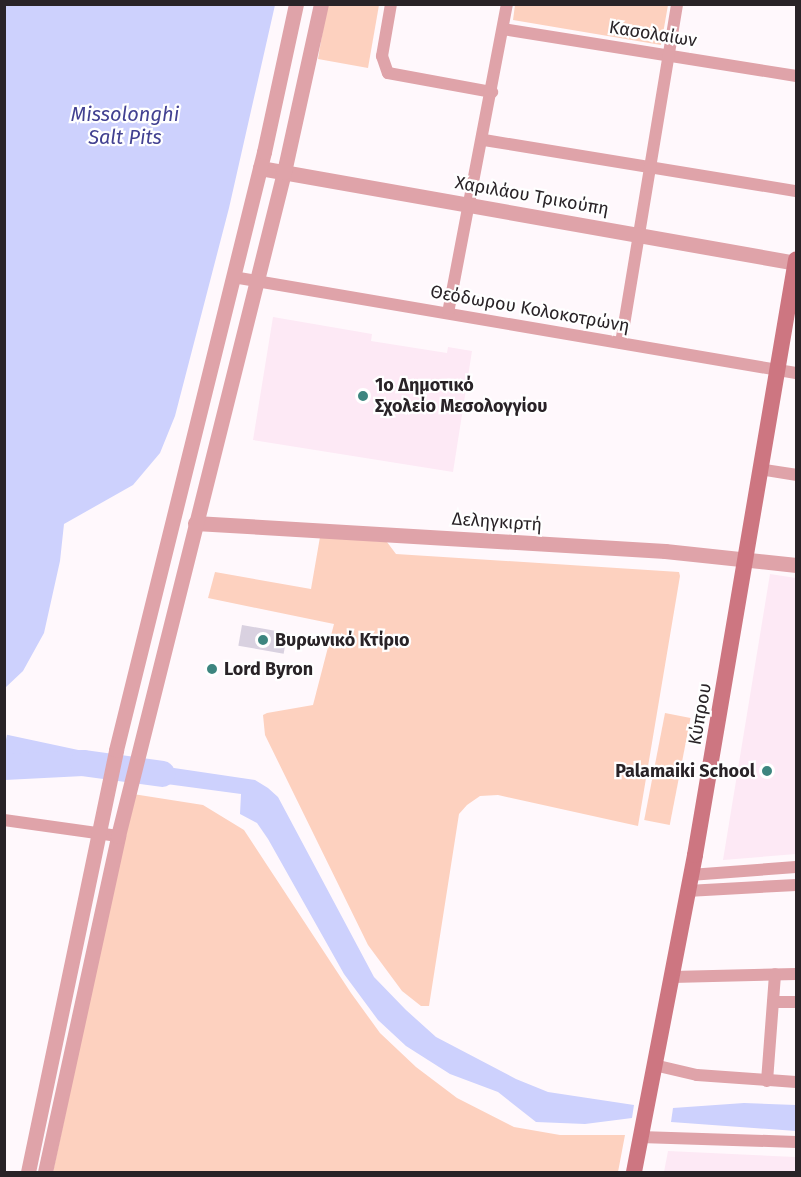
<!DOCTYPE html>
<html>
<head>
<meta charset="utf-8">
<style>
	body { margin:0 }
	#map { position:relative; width:801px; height:1177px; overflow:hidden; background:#fff8fc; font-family:"Fira Sans",sans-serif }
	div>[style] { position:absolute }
	.built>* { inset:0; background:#fde9f5 }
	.green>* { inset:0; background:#fdd1bf; transform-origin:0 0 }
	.water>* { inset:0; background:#cdd1fd; transform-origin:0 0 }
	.river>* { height:26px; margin:-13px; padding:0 13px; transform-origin:13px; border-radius:13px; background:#cdd1fd }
	.building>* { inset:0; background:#d9d1e0; transform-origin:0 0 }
	.minor>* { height:12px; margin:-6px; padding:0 6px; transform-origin:6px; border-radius:6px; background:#dfa3a9 }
	.tertiary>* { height:15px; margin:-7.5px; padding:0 7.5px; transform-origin:7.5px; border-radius:7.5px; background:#dfa3a9 }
	.secondary>* { height:16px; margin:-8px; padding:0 8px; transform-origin:8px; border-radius:8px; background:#cd7681 }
	.dots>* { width:16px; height:16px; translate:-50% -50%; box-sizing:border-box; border:3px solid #fff; border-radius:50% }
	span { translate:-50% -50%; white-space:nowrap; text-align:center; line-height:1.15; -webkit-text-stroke:4.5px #fff; paint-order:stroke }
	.street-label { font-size:18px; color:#292327 }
	.poi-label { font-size:18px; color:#292327; font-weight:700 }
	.left { translate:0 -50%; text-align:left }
	.right { translate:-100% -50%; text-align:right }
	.water-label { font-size:20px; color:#424191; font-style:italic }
	.frame { position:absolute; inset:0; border:6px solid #292327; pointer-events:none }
</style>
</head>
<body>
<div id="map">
	<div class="built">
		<i style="clip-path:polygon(273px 317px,372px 334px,371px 341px,447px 353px,448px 347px,472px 351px,453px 472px,253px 440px)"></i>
		<i style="clip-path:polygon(770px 574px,796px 578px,796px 854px,723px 860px)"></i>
		<i style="clip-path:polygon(668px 1151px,796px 1157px,796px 1172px,664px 1172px)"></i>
	</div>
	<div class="green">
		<i style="clip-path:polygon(327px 5px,379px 5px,368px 68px,318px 59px)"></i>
		<i style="clip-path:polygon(515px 5px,515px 4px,668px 5px,661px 45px,513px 20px)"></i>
		<i style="clip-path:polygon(320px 537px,387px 542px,396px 554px,679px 572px,680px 576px,638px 826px,498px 795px,480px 796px,467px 805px,459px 814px,429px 1006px,421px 1006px,402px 991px,368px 945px,265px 735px,263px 715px,267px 713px,313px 705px,334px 624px,208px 598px,215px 572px,311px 589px)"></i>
		<i style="left:665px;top:713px;width:26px;height:109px;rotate:11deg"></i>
		<i style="clip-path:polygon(133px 794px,203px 805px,244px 830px,351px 993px,380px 1033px,416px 1067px,457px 1098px,514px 1127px,560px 1135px,625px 1135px,618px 1172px,53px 1172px)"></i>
	</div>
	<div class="water">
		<i style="clip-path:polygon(5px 4px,275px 5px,229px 208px,175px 416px,160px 453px,133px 485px,64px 524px,60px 561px,44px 633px,23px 671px,5px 688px)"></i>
		<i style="left:97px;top:754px;width:19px;height:92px;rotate:102deg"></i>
		<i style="clip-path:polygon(147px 764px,255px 780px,268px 788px,278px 797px,374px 977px,406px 1010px,436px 1037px,516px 1079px,548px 1092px,634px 1105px,632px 1118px,585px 1124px,536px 1122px,498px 1092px,450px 1074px,406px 1046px,378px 1020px,344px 974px,268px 839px,257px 823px,240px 814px,241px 794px,144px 781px,138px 776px,141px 767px)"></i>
		<i style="clip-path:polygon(744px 1103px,796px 1105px,796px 1131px,671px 1122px,673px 1108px)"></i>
	</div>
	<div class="river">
		<i style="left:4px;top:767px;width:79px;rotate:-2.9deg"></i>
		<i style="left:83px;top:763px;width:80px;rotate:7.9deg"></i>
	</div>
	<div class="building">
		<i style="left:242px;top:625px;width:46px;height:21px;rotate:10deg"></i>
	</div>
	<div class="minor">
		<i style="left:391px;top:4px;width:53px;rotate:99.8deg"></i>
		<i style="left:382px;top:56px;width:18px;rotate:71deg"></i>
		<i style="left:388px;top:73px;width:106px;rotate:10.4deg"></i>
		<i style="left:503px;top:29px;width:297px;rotate:9.1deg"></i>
		<i style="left:484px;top:140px;width:316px;rotate:9.3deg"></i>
		<i style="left:233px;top:277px;width:571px;rotate:9.68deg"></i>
		<i style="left:448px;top:313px;width:315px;rotate:-79.2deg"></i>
		<i style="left:621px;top:343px;width:344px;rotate:-80.6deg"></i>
		<i style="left:759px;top:469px;width:37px;rotate:9deg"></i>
		<i style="left:4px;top:820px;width:115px;rotate:8deg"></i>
		<i style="left:690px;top:875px;width:106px;rotate:-4.3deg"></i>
		<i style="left:687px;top:891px;width:109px;rotate:-3.2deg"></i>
		<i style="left:672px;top:977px;width:124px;rotate:-1.4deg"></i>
		<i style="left:773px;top:1002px;width:23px"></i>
		<i style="left:654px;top:1065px;width:44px;rotate:13.1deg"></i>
		<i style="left:697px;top:1075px;width:99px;rotate:4deg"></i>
		<i style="left:767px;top:1081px;width:107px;rotate:-85.7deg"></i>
		<i style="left:640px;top:1137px;width:156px;rotate:1.8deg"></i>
	</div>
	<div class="tertiary">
		<i style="left:260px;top:168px;width:544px;rotate:10.05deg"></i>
		<i style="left:195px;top:523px;width:471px;rotate:3.4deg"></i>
		<i style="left:665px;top:551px;width:132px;rotate:6.1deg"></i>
		<i style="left:28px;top:1172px;width:431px;rotate:-78.2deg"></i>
		<i style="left:116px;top:750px;width:616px;rotate:-76.1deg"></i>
		<i style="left:264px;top:152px;width:151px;rotate:-77.8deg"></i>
		<i style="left:45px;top:1172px;width:344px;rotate:-77.7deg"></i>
		<i style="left:118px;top:836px;width:684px;rotate:-75.96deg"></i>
		<i style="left:284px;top:172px;width:172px;rotate:-77.6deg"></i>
	</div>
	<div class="secondary">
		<i style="left:634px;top:1172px;width:323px;rotate:-79.1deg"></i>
		<i style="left:695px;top:855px;width:604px;rotate:-80.37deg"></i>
	</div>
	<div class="dots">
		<i style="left:363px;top:396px;background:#3d857f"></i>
		<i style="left:263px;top:640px;background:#3d857f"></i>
		<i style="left:212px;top:669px;background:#3d857f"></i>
		<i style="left:767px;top:771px;background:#3d857f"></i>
	</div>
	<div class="street-label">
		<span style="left:653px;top:34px;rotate:9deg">Κασολαίων</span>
		<span style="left:532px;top:196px;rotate:10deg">Χαριλάου Τρικούπη</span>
		<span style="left:530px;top:309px;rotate:10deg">Θεόδωρου Κολοκοτρώνη</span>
		<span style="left:497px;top:522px;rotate:4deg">Δεληγκιρτή</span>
		<span style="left:700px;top:714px;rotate:-80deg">Κύπρου</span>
	</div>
	<div class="poi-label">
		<span class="left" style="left:375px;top:396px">1ο Δημοτικό<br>Σχολείο Μεσολογγίου</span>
		<span class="left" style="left:275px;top:640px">Βυρωνικό Κτίριο</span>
		<span class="left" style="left:224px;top:669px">Lord Byron</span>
		<span class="right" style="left:755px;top:771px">Palamaiki School</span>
	</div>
	<div class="water-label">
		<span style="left:125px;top:126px">Missolonghi<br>Salt Pits</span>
	</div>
	<div class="frame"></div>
</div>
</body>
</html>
